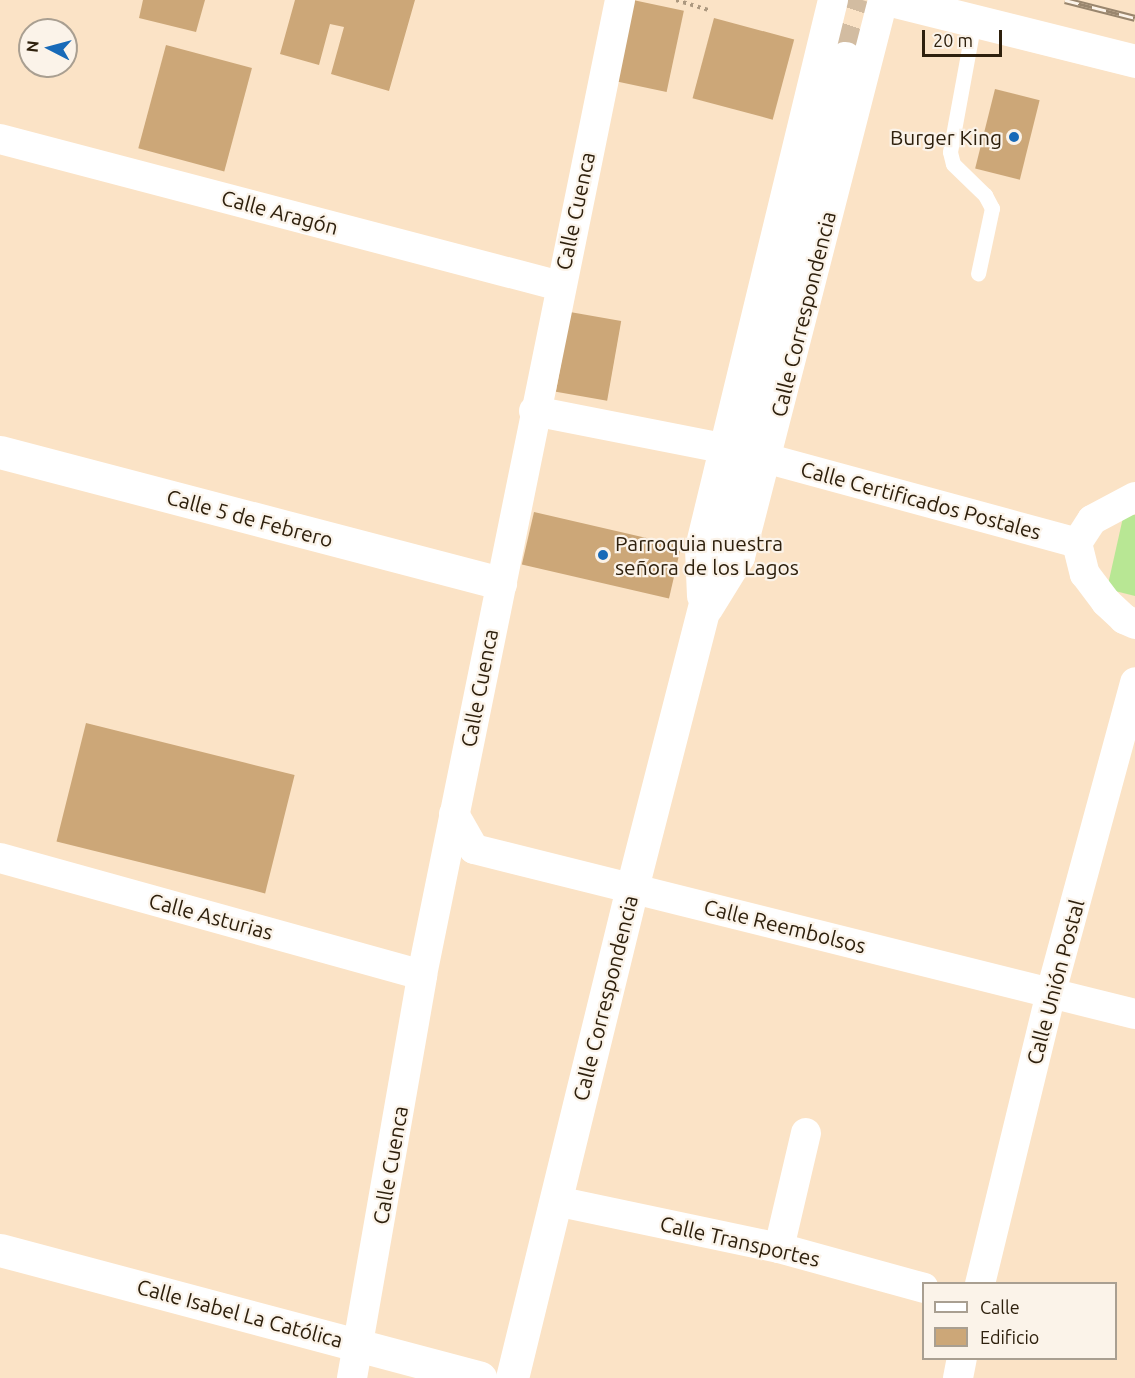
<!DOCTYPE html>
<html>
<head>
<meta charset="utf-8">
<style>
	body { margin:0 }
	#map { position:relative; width:1135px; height:1378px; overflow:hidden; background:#fbe3c6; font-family:Ubuntu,sans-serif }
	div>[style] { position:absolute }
	.green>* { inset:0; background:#b8e794 }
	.building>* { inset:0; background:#cca778; transform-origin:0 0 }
	.secondary-tunnel>* { height:33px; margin-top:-16.5px; transform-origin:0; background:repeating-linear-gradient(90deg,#d2bca1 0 33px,transparent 0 49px) }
	.path>* { height:4px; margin-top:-2px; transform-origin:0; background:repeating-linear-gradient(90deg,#ac987f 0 3px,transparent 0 7.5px) }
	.lane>* { height:15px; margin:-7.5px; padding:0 7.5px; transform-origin:7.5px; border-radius:7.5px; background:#fff }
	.street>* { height:30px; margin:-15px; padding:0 15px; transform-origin:15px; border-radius:15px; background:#fff }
	.secondary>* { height:33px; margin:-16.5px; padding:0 16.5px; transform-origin:16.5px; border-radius:16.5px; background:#fff }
	.highway>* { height:33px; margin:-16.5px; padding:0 16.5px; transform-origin:16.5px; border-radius:16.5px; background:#fff }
	.rail>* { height:7px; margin-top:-3.5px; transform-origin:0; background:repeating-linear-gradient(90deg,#fbf3e9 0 14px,#99866e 0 28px); box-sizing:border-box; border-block:2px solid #99866e }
	.dots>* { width:16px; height:16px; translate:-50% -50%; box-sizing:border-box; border:3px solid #fbf3e9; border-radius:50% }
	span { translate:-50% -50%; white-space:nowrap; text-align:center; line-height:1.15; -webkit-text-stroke:4.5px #fbf3e9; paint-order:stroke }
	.poi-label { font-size:21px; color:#2e200d }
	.right { translate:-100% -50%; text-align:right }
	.left { translate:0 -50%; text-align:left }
	.street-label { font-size:21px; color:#2e200d }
	.legend { position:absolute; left:922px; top:1282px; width:195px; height:78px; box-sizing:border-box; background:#fbf3e9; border:2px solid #a99f91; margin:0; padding:8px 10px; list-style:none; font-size:18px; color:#2e200d }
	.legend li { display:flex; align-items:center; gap:12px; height:30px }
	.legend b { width:30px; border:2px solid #a99f91 }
	.north { position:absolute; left:18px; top:18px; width:60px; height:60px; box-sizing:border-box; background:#fbf3e9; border:2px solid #a99f91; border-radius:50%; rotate:276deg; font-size:16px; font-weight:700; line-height:24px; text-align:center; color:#2e200d }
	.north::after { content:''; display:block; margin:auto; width:21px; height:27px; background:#186ab8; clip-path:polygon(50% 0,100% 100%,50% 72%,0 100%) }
	.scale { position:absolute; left:922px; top:30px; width:80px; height:27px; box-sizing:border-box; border:3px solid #2e200d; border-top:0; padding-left:8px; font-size:18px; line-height:21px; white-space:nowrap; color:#2e200d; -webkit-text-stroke:4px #fbf3e9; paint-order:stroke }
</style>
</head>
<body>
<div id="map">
	<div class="green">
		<i style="clip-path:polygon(1124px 513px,1135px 515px,1135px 596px,1107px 589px)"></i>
	</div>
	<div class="building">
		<i style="clip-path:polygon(143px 0,205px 0,196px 32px,139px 18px)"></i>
		<i style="clip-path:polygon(295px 0,415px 0,389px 91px,331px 74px,344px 27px,330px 24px,319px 65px,280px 54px)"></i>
		<i style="left:633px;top:0;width:52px;height:83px;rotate:12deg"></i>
		<i style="left:714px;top:18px;width:83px;height:83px;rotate:15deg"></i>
		<i style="left:166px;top:45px;width:89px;height:107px;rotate:15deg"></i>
		<i style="left:995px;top:89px;width:46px;height:82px;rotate:14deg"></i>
		<i style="left:570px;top:312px;width:52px;height:81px;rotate:10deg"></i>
		<i style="left:534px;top:512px;width:151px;height:54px;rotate:13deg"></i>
		<i style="left:86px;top:723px;width:215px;height:122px;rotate:14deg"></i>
	</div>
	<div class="secondary-tunnel">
		<i style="left:845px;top:58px;width:61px;rotate:-71.9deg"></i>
	</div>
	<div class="path">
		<i style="left:676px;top:0;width:37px;rotate:17deg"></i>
	</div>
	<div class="lane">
		<i style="left:974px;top:21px;width:133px;rotate:100.4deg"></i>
		<i style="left:950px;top:152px;width:12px;rotate:76deg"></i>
		<i style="left:953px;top:164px;width:45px;rotate:44.1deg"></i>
		<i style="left:985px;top:195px;width:15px;rotate:62deg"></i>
		<i style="left:992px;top:208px;width:67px;rotate:102deg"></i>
	</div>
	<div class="street">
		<i style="left:0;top:139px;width:579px;rotate:14.71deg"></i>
		<i style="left:534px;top:411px;width:193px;rotate:11.1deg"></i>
		<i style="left:765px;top:458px;width:323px;rotate:15.2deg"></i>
		<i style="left:1135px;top:497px;width:49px;rotate:151.9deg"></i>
		<i style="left:1092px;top:520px;width:27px;rotate:123deg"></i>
		<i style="left:1077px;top:543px;width:32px;rotate:76deg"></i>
		<i style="left:1085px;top:574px;width:35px;rotate:53deg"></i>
		<i style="left:1106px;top:602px;width:25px;rotate:43deg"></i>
		<i style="left:1124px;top:619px;width:12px;rotate:24deg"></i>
		<i style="left:702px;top:596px;width:48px;rotate:-92.4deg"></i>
		<i style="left:700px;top:548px;width:564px;rotate:-76.36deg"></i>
		<i style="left:708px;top:609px;width:61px;rotate:-58.4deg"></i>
		<i style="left:740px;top:557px;width:575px;rotate:-75.6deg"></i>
		<i style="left:454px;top:814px;width:40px;rotate:60.3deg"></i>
		<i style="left:474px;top:849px;width:681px;rotate:14.02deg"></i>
		<i style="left:0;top:858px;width:438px;rotate:15.5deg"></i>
		<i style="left:556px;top:1201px;width:228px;rotate:11.9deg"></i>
		<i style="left:779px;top:1248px;width:150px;rotate:15.4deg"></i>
		<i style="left:779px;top:1248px;width:118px;rotate:-76.8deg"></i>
		<i style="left:980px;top:1284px;width:301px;rotate:-76.3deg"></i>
		<i style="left:1051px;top:992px;width:321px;rotate:-74.8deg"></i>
		<i style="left:352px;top:1378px;width:409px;rotate:-80.1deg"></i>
		<i style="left:422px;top:975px;width:995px;rotate:-78.52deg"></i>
		<i style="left:958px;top:1378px;width:20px;rotate:-79deg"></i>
	</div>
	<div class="secondary">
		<i style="left:0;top:452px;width:517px;rotate:14.68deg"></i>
		<i style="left:0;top:1250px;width:497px;rotate:14.9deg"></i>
		<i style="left:512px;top:1378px;width:504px;rotate:-76.24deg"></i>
		<i style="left:632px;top:888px;width:857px;rotate:-75.61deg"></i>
	</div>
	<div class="highway">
		<i style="left:891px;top:0;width:252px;rotate:14deg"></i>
	</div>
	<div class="rail">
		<i style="left:1065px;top:0;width:72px;rotate:14.4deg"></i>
	</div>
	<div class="dots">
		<i style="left:1014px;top:137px;background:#186ab8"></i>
		<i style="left:603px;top:555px;background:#186ab8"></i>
	</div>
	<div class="poi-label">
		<span class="right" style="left:1002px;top:137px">Burger King</span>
		<span class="left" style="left:615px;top:555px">Parroquia nuestra<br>señora de los Lagos</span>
	</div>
	<div class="street-label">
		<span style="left:575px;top:211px;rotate:-78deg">Calle Cuenca</span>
		<span style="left:280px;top:212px;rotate:15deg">Calle Aragón</span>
		<span style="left:803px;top:314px;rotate:-76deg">Calle Correspondencia</span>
		<span style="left:921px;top:500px;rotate:15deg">Calle Certificados Postales</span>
		<span style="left:250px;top:518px;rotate:15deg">Calle 5 de Febrero</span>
		<span style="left:479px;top:688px;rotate:-79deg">Calle Cuenca</span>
		<span style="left:211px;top:916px;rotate:15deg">Calle Asturias</span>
		<span style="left:785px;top:926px;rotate:14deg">Calle Reembolsos</span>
		<span style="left:1055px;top:982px;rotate:-75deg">Calle Unión Postal</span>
		<span style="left:605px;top:998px;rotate:-76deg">Calle Correspondencia</span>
		<span style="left:390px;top:1165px;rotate:-80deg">Calle Cuenca</span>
		<span style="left:740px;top:1241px;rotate:13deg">Calle Transportes</span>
		<span style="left:240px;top:1313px;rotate:15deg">Calle Isabel La Católica</span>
	</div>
	<ul class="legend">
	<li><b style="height:8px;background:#fff"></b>Calle</li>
	<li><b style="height:16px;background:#cca778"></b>Edificio</li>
	</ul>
	<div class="north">N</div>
	<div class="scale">20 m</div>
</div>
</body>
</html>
